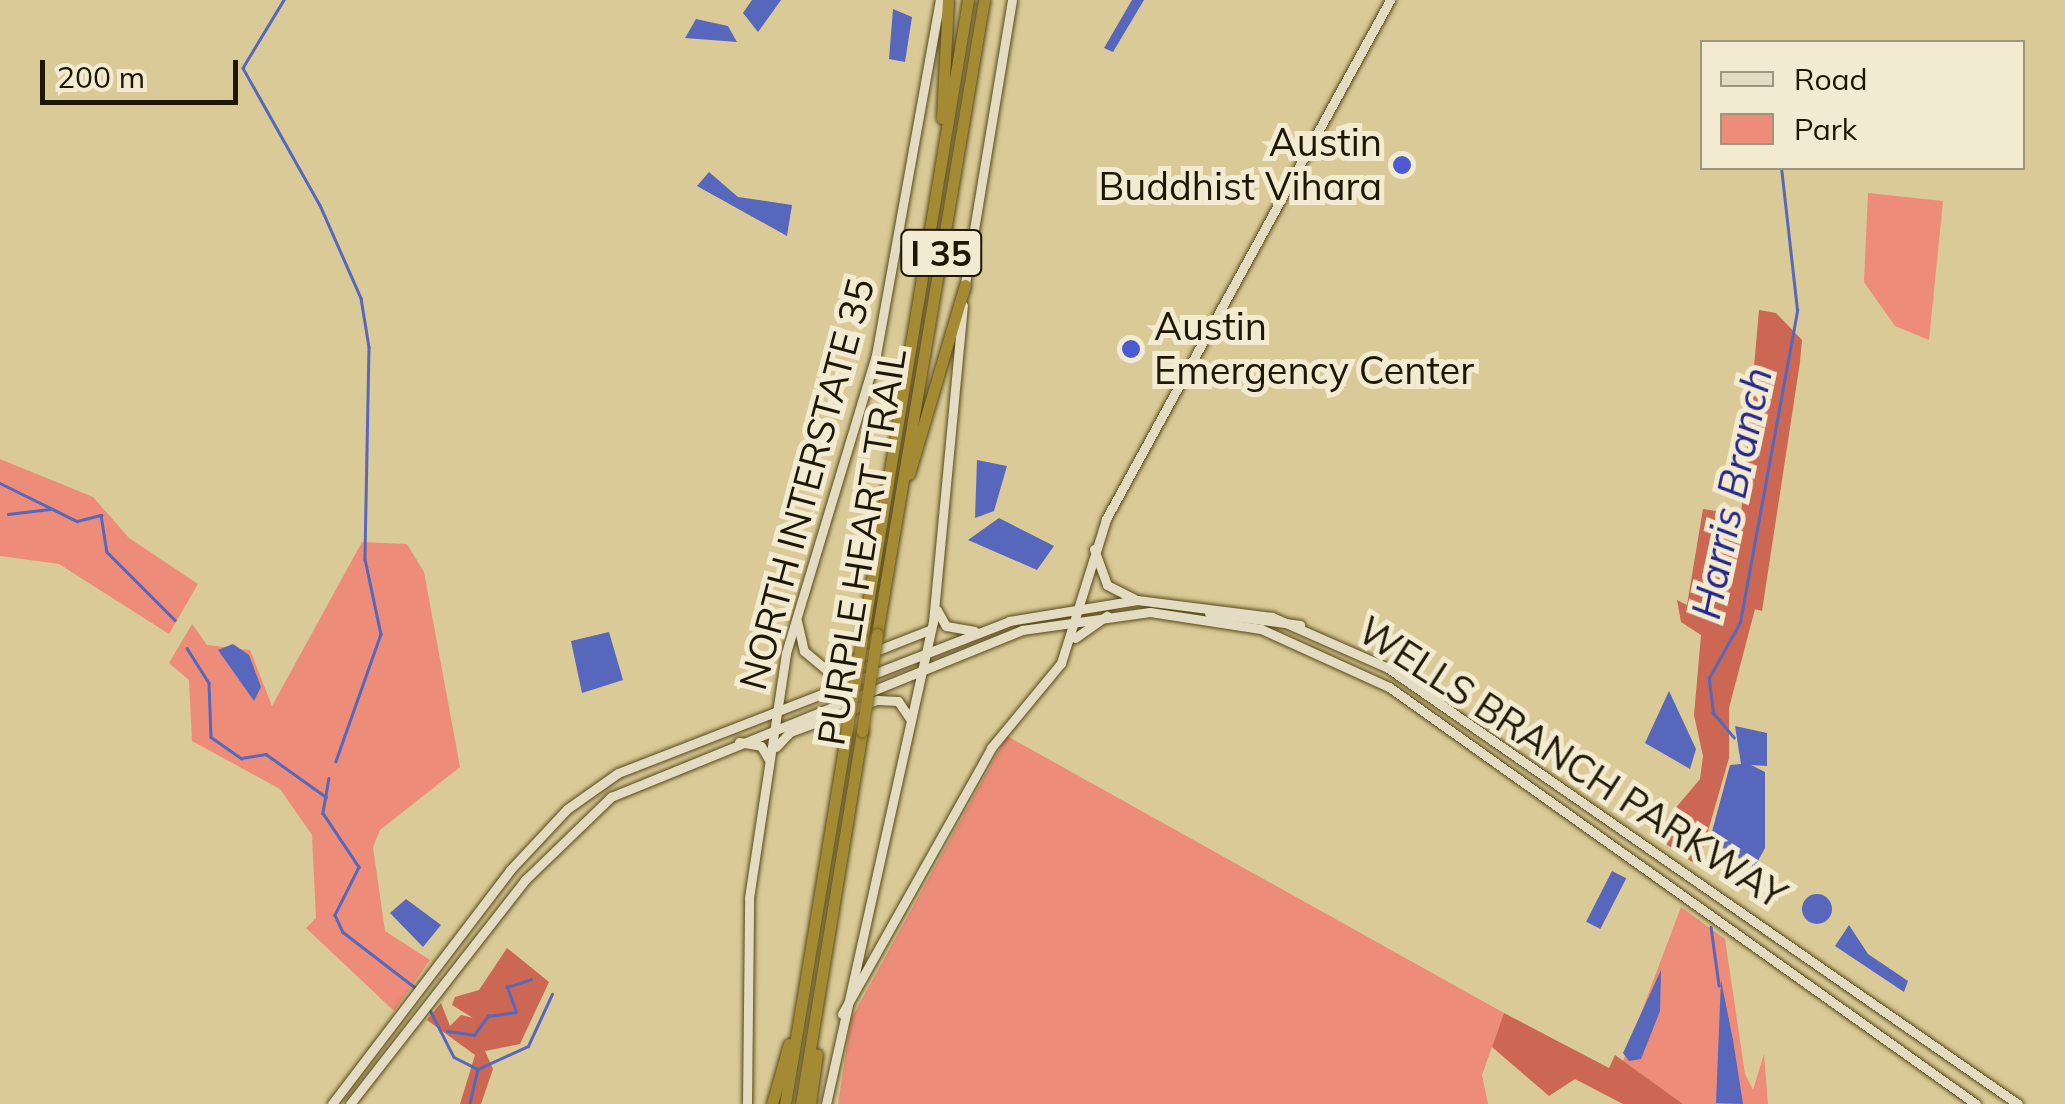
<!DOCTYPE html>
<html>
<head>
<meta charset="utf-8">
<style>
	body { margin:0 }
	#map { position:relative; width:2065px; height:1104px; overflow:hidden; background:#d9ca97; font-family:Mulish,sans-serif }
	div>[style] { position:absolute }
	.green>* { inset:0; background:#ed8d79 }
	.forest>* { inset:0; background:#cb6752 }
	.water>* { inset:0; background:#5767bc; transform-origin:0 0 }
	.round { border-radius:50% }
	.stream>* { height:2.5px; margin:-1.25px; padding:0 1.25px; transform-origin:1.25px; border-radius:1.25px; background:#5767bc }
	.roads { filter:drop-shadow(0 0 2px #574918) drop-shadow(0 0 2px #574918) }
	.secondary>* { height:9px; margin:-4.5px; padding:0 4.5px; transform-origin:4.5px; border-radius:4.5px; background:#e4dcc2 }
	.highway>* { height:11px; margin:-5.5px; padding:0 5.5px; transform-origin:5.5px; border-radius:5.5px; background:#a48b33 }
	.bridges { filter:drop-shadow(0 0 2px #756223) drop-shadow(0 0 2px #756223) }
	.highway-bridge>* { height:11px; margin:-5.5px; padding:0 5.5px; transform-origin:5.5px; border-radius:5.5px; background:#a48b33 }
	.dots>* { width:28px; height:28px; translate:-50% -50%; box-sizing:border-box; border:5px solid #f2ebd1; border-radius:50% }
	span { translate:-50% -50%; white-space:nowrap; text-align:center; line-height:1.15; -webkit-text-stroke:10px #f2ebd1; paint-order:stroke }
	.shield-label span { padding:2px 8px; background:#f2ebd1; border:2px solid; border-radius:8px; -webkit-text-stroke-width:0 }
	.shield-label { font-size:35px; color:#1d1704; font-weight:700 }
	.poi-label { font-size:38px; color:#1d1704 }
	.right { translate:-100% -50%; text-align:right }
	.left { translate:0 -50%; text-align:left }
	.street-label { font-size:38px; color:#1d1704 }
	.water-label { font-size:40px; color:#24268b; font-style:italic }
	.legend { position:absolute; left:1700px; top:40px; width:325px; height:130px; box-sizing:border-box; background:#f2ebd1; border:2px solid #9d967f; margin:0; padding:12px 18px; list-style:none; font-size:30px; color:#1d1704 }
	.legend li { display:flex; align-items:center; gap:20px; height:50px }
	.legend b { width:50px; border:2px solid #9d967f }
	.scale { position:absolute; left:40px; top:60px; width:198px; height:45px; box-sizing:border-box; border:5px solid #1d1704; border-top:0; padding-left:12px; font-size:30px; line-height:35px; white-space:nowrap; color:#1d1704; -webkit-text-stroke:8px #f2ebd1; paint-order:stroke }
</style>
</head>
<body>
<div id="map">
	<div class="green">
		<i style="clip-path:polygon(1868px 193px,1943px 201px,1929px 340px,1895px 326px,1864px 282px)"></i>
		<i style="clip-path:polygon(0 459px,93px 497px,129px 538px,198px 584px,169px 634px,59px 564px,0 556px)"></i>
		<i style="clip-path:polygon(362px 542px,407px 544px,424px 572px,460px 767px,380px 830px,373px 847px,385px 931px,430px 960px,394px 1011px,306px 928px,316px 918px,312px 835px,280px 789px,192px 741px,189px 680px,169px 663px,192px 624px,207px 645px,250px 650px,272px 706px)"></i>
		<i style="clip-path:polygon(1007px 736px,1504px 1013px,1482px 1075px,1488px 1104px,838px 1104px,851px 1019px)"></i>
		<i style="clip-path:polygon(1681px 907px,1725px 939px,1745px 1074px,1753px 1090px,1764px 1054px,1768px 1104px,1683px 1104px,1623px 1061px)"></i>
	</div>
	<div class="forest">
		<i style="clip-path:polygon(1759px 310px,1776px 313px,1802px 340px,1800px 362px,1762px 611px,1755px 609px,1729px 708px,1729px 758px,1698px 866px,1653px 835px,1700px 779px,1703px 756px,1694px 715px,1701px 635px,1681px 622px,1677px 600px,1687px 605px,1703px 509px,1741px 515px)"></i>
		<i style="clip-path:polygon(507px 948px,549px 982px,520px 1044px,485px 1051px,493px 1069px,481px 1104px,460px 1104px,475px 1055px,427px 1020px,441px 1003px,450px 1026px,461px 1015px,473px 1018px,452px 1005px,455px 997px,479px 990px)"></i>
		<i style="clip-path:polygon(1504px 1013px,1609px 1068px,1615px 1055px,1683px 1104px,1623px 1104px,1575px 1079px,1549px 1096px,1492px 1047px)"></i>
	</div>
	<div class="water">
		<i style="clip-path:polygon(752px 0,781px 0,758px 32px,743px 13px)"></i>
		<i style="clip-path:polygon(1132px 0,1144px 0,1113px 52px,1104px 48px)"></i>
		<i style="clip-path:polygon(893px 9px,912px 17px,905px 62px,889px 59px)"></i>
		<i style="clip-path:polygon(696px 19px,728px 26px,737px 42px,685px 38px)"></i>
		<i style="clip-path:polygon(709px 172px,738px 197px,792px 205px,787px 236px,697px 186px)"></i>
		<i style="clip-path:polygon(977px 460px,1007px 466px,994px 511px,975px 518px)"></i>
		<i style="clip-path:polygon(999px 518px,1054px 546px,1037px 570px,968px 540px)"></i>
		<i style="clip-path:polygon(609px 632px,623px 680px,582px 693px,571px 641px)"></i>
		<i style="clip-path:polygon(233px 644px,249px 655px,261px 687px,254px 701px,218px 650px)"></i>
		<i style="clip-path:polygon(1669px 691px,1696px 749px,1690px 769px,1645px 743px)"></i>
		<i style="clip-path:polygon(1735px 726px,1767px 733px,1767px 766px,1751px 765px,1765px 772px,1765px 848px,1754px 868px,1710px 839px,1730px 765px,1741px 764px)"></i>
		<i style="left:1612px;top:871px;width:16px;height:57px;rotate:27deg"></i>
		<i class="round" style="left:1802px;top:894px;width:30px;height:30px"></i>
		<i style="clip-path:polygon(406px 899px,441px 925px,423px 947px,390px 913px)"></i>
		<i style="clip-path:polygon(1849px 925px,1868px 954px,1908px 981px,1904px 992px,1835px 946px)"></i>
		<i style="clip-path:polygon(1661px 970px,1660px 1011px,1641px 1059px,1629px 1061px,1623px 1053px)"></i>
		<i style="clip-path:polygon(1721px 980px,1733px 1040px,1743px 1104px,1716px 1103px)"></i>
	</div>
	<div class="stream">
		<i style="left:284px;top:0;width:79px;rotate:121.1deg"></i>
		<i style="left:243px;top:68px;width:157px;rotate:60.7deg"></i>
		<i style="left:320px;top:205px;width:102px;rotate:66.2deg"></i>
		<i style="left:361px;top:298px;width:50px;rotate:80.7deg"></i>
		<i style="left:369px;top:347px;width:212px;rotate:91.1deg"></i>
		<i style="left:365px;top:559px;width:77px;rotate:78deg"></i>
		<i style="left:381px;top:634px;width:135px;rotate:109.5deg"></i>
		<i style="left:0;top:483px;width:86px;rotate:26.3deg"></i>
		<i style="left:77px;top:521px;width:25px;rotate:-14deg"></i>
		<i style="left:101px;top:515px;width:37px;rotate:81deg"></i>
		<i style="left:107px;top:552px;width:96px;rotate:45deg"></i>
		<i style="left:8px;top:514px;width:42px;rotate:-6.8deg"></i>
		<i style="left:187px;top:648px;width:41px;rotate:57.8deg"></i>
		<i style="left:209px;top:683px;width:54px;rotate:87.9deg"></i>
		<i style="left:211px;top:737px;width:37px;rotate:35deg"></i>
		<i style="left:241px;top:758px;width:25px;rotate:-9deg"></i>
		<i style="left:266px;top:754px;width:74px;rotate:35.6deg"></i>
		<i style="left:1734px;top:738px;width:33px;rotate:-130deg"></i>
		<i style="left:1713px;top:713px;width:35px;rotate:-97deg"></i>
		<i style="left:1709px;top:678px;width:64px;rotate:-61deg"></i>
		<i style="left:1740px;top:622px;width:317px;rotate:-79.6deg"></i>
		<i style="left:1797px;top:310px;width:143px;rotate:-96.4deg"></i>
		<i style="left:329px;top:778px;width:36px;rotate:100deg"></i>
		<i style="left:323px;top:813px;width:65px;rotate:56.3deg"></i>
		<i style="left:359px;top:867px;width:54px;rotate:116.6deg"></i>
		<i style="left:335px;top:915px;width:19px;rotate:65deg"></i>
		<i style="left:343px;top:932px;width:93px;rotate:37.6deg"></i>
		<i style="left:1705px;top:863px;width:23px;rotate:-45deg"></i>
		<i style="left:1711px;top:927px;width:59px;rotate:82.1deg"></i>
		<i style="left:429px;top:1008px;width:55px;rotate:63deg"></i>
		<i style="left:454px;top:1057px;width:27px;rotate:27deg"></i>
		<i style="left:478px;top:1069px;width:36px;rotate:103deg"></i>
		<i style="left:447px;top:1031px;width:27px;rotate:8deg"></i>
		<i style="left:474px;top:1035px;width:24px;rotate:-54deg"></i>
		<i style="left:488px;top:1016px;width:28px;rotate:-8deg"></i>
		<i style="left:516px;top:1012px;width:27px;rotate:-110deg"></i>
		<i style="left:507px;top:987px;width:25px;rotate:-18deg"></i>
		<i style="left:478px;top:1069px;width:55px;rotate:-24.7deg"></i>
		<i style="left:528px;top:1046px;width:57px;rotate:-65.2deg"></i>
	</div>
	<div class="roads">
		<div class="secondary">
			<i style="left:964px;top:290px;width:294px;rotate:-80.6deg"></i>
			<i style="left:1094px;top:549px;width:38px;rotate:70deg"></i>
			<i style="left:1107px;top:585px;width:30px;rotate:27deg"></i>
			<i style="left:937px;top:610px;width:18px;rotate:61deg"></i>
			<i style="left:946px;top:626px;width:29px;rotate:10deg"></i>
			<i style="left:1209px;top:613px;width:92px;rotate:7.5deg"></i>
			<i style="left:797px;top:621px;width:31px;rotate:77deg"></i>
			<i style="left:804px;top:651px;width:30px;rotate:40deg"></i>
			<i style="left:827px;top:670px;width:110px;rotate:-21.4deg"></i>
			<i style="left:1075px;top:638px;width:39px;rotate:-35deg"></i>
			<i style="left:739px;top:742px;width:22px;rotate:10deg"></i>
			<i style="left:761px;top:746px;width:16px;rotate:60deg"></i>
			<i style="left:776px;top:747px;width:21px;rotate:-47deg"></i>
			<i style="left:790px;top:732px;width:93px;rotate:-20.2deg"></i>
			<i style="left:877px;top:700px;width:21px;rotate:3deg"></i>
			<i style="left:898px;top:701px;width:23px;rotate:56deg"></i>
			<i style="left:842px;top:1014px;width:305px;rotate:-60.7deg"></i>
			<i style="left:991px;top:748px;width:110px;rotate:-50.5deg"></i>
			<i style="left:1061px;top:663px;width:151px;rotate:-72.6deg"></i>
			<i style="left:1106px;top:519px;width:592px;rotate:-61.31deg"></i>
			<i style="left:332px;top:1104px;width:294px;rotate:-52.7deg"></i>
			<i style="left:510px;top:870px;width:83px;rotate:-46.9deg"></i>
			<i style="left:567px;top:809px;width:62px;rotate:-35.2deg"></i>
			<i style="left:618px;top:773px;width:420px;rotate:-21.2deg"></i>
			<i style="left:1009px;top:621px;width:130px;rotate:-9.3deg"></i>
			<i style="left:1137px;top:600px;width:136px;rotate:7.2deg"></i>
			<i style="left:1272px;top:617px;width:127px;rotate:23.7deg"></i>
			<i style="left:1388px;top:668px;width:766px;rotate:34.69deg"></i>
			<i style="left:350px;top:1104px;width:284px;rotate:-52deg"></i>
			<i style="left:525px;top:880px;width:120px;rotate:-44deg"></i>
			<i style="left:611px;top:797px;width:444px;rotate:-22.1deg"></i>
			<i style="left:1022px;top:630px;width:129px;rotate:-8deg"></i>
			<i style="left:1150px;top:612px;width:112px;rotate:8.7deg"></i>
			<i style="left:1261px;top:629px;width:141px;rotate:24.4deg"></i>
			<i style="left:1389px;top:687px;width:720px;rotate:35.39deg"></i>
			<i style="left:747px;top:1104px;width:206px;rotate:-89.4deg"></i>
			<i style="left:749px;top:898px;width:248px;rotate:-81.4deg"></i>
			<i style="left:786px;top:653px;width:311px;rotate:-73.2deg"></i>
			<i style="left:876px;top:355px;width:361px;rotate:-79.8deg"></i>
			<i style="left:826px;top:1104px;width:494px;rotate:-77.5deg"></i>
			<i style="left:933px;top:622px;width:318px;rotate:-84.6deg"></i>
		</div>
		<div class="highway">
			<i style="left:942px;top:118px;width:118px;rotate:-87.1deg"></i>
			<i style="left:909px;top:474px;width:197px;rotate:-73.5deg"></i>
			<i style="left:877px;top:634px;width:643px;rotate:-80.42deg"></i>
			<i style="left:862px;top:639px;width:648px;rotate:-80.58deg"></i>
			<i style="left:772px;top:1104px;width:62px;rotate:-74.2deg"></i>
			<i style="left:785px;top:1104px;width:375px;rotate:-80.6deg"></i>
			<i style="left:801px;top:1104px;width:378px;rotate:-80.7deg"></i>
			<i style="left:810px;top:1104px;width:50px;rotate:-82deg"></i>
		</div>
	</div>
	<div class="bridges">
		<div class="highway-bridge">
			<i style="left:862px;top:731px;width:98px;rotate:-81.2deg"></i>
			<i style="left:846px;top:734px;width:96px;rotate:-80.4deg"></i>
		</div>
	</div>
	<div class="dots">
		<i style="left:1402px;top:165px;background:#4c5bd1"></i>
		<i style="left:1131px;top:349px;background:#4c5bd1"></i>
	</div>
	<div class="shield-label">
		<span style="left:941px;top:253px">I 35</span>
	</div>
	<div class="poi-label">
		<span class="right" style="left:1382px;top:165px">Austin<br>Buddhist Vihara</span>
		<span class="left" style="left:1154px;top:349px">Austin<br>Emergency Center</span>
	</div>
	<div class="street-label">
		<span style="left:807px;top:484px;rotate:-75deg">NORTH INTERSTATE 35</span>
		<span style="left:862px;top:547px;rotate:-81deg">PURPLE HEART TRAIL</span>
		<span style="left:1572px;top:763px;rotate:33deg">WELLS BRANCH PARKWAY</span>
	</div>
	<div class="water-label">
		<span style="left:1731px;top:493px;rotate:-78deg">Harris Branch</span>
	</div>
	<ul class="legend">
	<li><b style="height:12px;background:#e4dcc2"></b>Road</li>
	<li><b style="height:28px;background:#ed8d79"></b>Park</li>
	</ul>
	<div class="scale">200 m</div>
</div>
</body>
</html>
